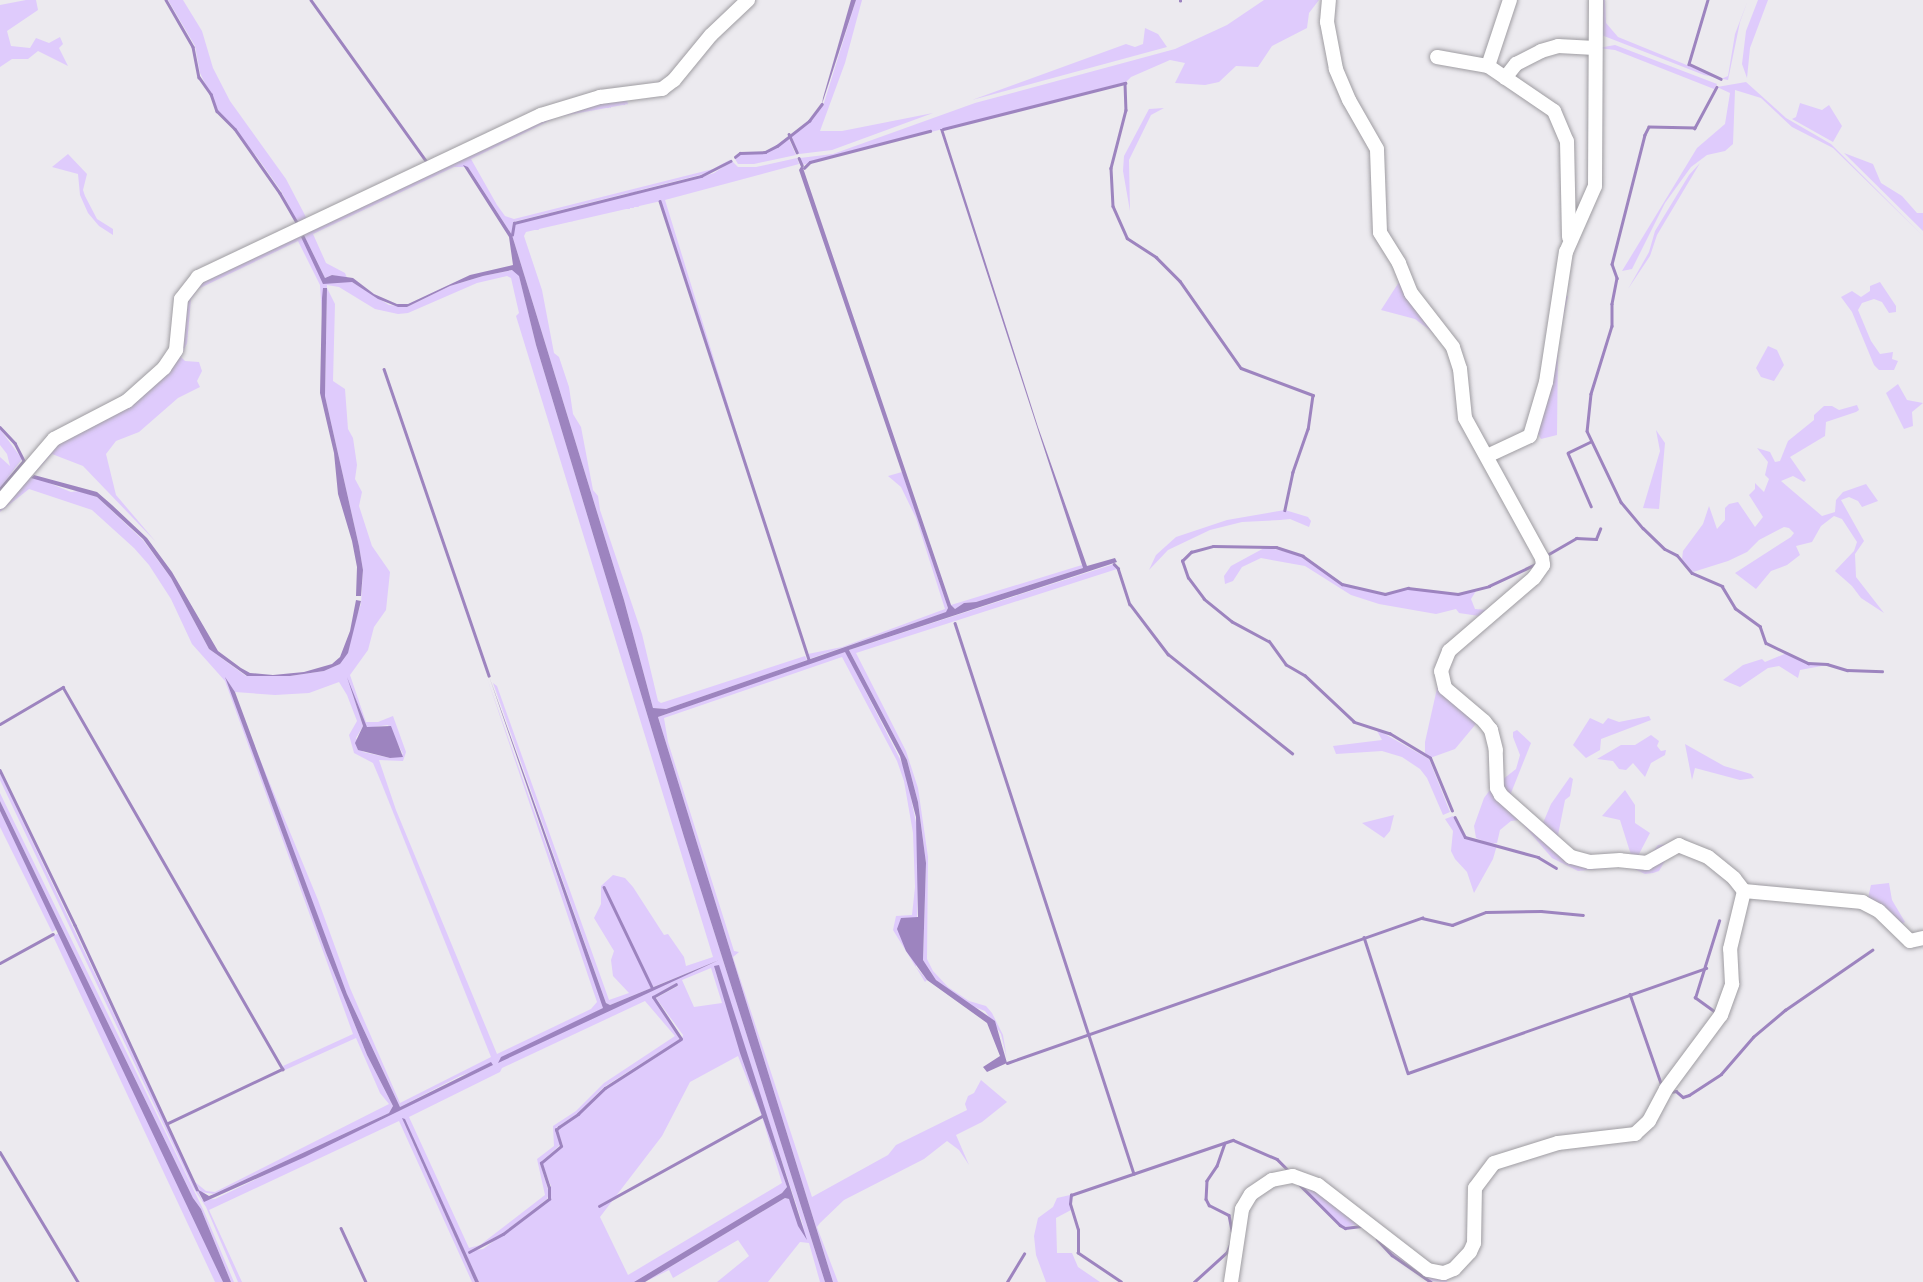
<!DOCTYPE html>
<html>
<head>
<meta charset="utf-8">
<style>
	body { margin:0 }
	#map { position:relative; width:1923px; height:1282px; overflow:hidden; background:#eceaef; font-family:Lora,serif }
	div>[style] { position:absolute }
	.green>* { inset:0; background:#dfcbfc }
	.water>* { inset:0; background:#9d84bf }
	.stream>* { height:2.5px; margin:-1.25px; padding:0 1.25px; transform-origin:1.25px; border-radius:1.25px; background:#9d84bf }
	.roads { filter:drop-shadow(0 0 2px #9f9da2) drop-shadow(0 0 2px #9f9da2) }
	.minor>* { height:14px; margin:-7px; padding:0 7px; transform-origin:7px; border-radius:7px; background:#fff }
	span { translate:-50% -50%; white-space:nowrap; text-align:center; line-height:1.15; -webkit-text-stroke:5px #fff; paint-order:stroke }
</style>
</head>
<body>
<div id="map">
	<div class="green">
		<i style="clip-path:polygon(26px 0,36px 0,38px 10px,7px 31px,11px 46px,30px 48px,36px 38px,49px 43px,60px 37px,63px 44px,59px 48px,68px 66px,38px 51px,28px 59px,12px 59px,0 67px,0 5px)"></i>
		<i style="clip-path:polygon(168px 0,183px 0,202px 31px,213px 68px,230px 101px,286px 179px,308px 221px,525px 117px,580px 97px,650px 85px,667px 79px,709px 28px,744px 0,707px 35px,675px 76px,661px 85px,583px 99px,541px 113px,202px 273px,204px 269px,299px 225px,281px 191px,257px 157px,219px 112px,200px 73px,195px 46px)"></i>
		<i style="clip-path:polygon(856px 0,862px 0,845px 63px,820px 131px,842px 131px,933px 113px,832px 150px,799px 154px,791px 135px,810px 122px,823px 106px)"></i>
		<i style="clip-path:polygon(1264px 0,1319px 0,1309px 13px,1307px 28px,1272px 46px,1258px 67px,1236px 66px,1219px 82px,1205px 85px,1175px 83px,1185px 63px,1170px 60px,1131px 77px,1126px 82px,802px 165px,800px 158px,833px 154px,975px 103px,1175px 49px,1227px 25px)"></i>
		<i style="clip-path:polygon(1599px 0,1605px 0,1606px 23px,1618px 37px,1721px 79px,1728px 76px,1735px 34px,1748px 0,1740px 22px,1728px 80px,1704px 75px,1604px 36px,1600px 34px)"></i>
		<i style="clip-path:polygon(1758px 0,1768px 0,1750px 48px,1747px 78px,1742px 64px,1746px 31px)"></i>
		<i style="clip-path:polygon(1145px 28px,1158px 34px,1167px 47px,972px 100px,1126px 44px,1135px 47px,1143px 44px)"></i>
		<i style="clip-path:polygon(1615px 45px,1717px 84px,1716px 86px,1714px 89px,1615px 50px,1598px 48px)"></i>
		<i style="clip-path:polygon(1746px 82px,1786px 118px,1831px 144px,1923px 236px,1833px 148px,1792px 127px,1761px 98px,1735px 90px,1733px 144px,1725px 151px,1707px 155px,1691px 167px,1665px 203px,1632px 269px,1622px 271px,1697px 148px,1725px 124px,1730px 93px,1717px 87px)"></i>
		<i style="clip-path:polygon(evenodd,627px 100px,628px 104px,557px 117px,471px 159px,497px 205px,505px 216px,514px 219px,713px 169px,731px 159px,713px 171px,700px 175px,513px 222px,512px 234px,515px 223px,693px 180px,714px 173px,732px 161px,738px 167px,756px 167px,797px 158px,799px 164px,665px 200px,742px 450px,661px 201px,526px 232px,524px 236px,542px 290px,554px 353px,559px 357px,569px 387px,573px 414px,581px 427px,593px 490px,598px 496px,600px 510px,642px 634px,658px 701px,661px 703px,805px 656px,807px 660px,666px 709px,653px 708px,624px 600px,512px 235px,468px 167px,454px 167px,313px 234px,326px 263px,345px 273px,347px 278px,332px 275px,325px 278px,304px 235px,301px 236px,323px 282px,352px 282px,389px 305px,407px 307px,450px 286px,483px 276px,513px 270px,519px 275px,536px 345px,684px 837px,825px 1282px,820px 1282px,809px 1243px,800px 1242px,768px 1282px,717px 1282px,749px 1256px,738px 1240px,673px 1278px,669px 1270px,645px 1282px,785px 1198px,789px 1199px,804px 1228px,749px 1062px,714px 967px,787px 1187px,782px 1193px,634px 1282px,479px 1282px,402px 1118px,475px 1282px,472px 1282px,399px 1121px,209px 1210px,242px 1282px,238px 1282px,206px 1207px,198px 1195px,193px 1187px,0 780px,0 773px,202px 1200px,215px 1199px,493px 1065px,460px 1076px,400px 1107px,347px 994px,245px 723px,318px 900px,350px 988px,400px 1103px,491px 1057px,381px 782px,373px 763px,354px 753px,349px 735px,357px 721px,347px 695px,339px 682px,309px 693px,275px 695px,235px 692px,226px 679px,326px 953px,367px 1055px,393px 1106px,389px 1113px,214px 1194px,201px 1192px,195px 1182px,206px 1191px,215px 1192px,389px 1104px,380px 1093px,356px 1038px,285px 1070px,283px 1066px,353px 1034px,225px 681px,192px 644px,171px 599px,149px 565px,134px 548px,92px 510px,29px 489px,0 512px,0 505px,43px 455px,162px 373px,185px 305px,195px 284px,568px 108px,627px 100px,298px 241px,320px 285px,323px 330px,323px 289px,327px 289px,325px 396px,359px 546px,363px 570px,361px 604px,340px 664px,324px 671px,290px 676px,246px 676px,209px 649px,171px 578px,143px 540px,97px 497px,79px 491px,71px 492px,32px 476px,52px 454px,83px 466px,156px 542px,116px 495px,106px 454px,116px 441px,139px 432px,178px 398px,200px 387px,197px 381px,202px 371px,199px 362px,185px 361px,181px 357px,187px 343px,191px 299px,198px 289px,298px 241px,627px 100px,507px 276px,511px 278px,519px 313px,516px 316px,713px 957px,686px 966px,684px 957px,668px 934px,664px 935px,633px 887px,625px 878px,613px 875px,601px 886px,601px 904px,594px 918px,614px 951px,611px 960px,613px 976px,629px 993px,609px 1000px,497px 686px,493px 683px,606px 1003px,610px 1005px,651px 988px,604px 886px,653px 987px,719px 960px,497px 1060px,604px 1008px,487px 678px,597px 1002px,591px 1009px,497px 1054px,396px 810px,379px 760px,403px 761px,406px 752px,393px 716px,378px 722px,366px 722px,350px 675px,368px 650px,374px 627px,386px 610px,390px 572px,372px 546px,359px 506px,362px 492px,355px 479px,357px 465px,353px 438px,348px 429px,345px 389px,333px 381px,335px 304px,327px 288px,327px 285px,339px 287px,375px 309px,398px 314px,408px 313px,477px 283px,507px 276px,627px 100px,351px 689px,367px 728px,388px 725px,403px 754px,390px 758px,363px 752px,356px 738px,363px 726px,351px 689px,627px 100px,711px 968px,722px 1003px,694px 1007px,682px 980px,711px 968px,627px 100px,676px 983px,678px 986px,656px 998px,683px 1035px,682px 1039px,606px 1089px,580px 1114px,561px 1127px,558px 1131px,563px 1146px,542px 1163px,551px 1186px,550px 1200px,483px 1249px,469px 1251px,503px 1233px,547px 1199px,549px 1193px,540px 1163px,560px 1145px,556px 1128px,578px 1113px,604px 1087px,680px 1039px,652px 997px,676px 983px,627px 100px,645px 1001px,675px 1036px,604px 1083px,576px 1111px,553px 1126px,554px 1146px,537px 1159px,545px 1195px,480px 1245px,469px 1248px,409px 1117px,500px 1072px,502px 1068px,645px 1001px,627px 100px,738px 1056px,762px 1117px,782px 1183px,628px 1275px,600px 1217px,613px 1200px,598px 1206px,616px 1196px,662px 1136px,690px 1082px,738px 1056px)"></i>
		<i style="clip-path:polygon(1800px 103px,1822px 110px,1829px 105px,1842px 126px,1833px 142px,1792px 119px,1796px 117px)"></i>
		<i style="clip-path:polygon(1164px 108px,1151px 115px,1129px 160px,1130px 211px,1123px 171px,1124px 156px,1149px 109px)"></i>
		<i style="clip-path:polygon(788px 137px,796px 155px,754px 164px,738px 164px,735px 159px,741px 154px,765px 153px)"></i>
		<i style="clip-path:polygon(1844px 153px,1873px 164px,1881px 183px,1902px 196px,1917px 213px,1923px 213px,1923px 231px)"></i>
		<i style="clip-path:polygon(68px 154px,87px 174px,83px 190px,85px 196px,97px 219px,113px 229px,113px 235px,99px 226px,88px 213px,80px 195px,78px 174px,52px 167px)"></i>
		<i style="clip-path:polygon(1700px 163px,1657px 235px,1650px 256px,1628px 289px,1649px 252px,1655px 231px,1689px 175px)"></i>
		<i style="clip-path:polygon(1399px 282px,1451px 346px,1415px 319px,1381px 310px)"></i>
		<i style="clip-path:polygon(1880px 282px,1896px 306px,1896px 312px,1889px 313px,1882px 302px,1874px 299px,1862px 303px,1858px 310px,1871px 341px,1880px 354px,1893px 352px,1892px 359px,1898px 361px,1894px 370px,1879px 370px,1874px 365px,1852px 312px,1841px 297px,1852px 291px,1861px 297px,1870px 291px,1870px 286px)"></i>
		<i style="clip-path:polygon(1562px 295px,1568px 296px,1558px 341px,1557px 435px,1541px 439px,1536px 430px)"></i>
		<i style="clip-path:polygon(1768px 346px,1777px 350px,1784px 365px,1774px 381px,1761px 377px,1756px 368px)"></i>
		<i style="clip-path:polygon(1898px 384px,1907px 400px,1923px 403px,1912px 412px,1913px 426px,1904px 429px,1886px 393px)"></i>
		<i style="clip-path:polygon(1857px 405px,1859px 410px,1856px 412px,1826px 422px,1825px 436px,1790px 457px,1806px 480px,1804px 482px,1793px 476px,1781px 481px,1822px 516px,1835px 512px,1836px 500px,1843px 492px,1866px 484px,1878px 501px,1862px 507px,1858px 501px,1849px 497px,1841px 500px,1864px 541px,1855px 554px,1856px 577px,1884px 613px,1861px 598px,1852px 586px,1835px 571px,1854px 551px,1857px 542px,1842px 519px,1834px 516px,1821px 526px,1812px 542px,1796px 546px,1800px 555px,1787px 565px,1771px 571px,1756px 589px,1735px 573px,1791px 537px,1794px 533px,1789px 528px,1784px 527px,1759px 540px,1747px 552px,1728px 561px,1693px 572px,1682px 559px,1683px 551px,1703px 524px,1709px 506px,1717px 529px,1725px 520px,1725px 508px,1729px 504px,1738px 502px,1755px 527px,1763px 517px,1749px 495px,1755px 489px,1755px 483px,1764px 492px,1769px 479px,1765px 475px,1768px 462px,1757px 448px,1770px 452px,1775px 462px,1780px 461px,1788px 441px,1814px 420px,1814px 415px,1824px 406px,1832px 406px,1839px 410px)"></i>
		<i style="clip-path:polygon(0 429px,22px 459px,0 488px,0 457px,10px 466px,7px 454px,0 445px)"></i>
		<i style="clip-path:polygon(1656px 430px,1665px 443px,1659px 509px,1643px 508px,1660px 451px)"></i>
		<i style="clip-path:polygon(902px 472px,948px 608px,947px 612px,809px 659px,808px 654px,842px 647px,945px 609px,916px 518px,901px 487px,888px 476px)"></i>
		<i style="clip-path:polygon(1285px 510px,1308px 517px,1311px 521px,1309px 527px,1290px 519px,1280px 520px,1242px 522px,1210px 530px,1168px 550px,1149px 570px,1156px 555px,1176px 537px,1227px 520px)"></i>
		<i style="clip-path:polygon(1266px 547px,1303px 556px,1342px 584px,1359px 590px,1385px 594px,1408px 589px,1458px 594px,1476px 591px,1471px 599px,1475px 609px,1487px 610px,1479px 616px,1459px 613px,1456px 609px,1436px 614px,1379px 604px,1351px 595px,1305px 566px,1261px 558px,1242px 567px,1233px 581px,1225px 584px,1224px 576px,1231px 566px)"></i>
		<i style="clip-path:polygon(1114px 564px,1117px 569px,856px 653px,906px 751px,918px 788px,928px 857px,927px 959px,933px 971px,948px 987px,969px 1001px,986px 1006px,992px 1013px,1003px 1035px,1007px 1059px,1001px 1034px,985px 1011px,969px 1005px,936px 980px,923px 960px,926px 863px,918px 802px,907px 760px,849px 650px)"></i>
		<i style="clip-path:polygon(1082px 565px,1083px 568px,976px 602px,965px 603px,955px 609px,951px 605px)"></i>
		<i style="clip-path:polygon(845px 651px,905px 769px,919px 837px,916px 967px,927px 980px,925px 982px,893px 930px,896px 916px,912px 915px,915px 887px,913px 833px,904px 781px,897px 761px,842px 657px,664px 718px,668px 742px,734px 951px,739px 952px,733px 957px,812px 1197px,888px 1155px,896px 1145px,967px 1110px,965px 1104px,968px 1096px,974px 1093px,981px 1080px,1007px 1102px,982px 1122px,956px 1135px,969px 1165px,959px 1150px,947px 1141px,924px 1159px,844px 1200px,820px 1223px,817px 1227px,838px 1282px,833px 1282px,658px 717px)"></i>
		<i style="clip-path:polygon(1787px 653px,1808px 664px,1827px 665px,1800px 670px,1798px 678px,1779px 666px,1768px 668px,1740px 687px,1723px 680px,1743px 665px,1762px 659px,1765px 662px)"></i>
		<i style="clip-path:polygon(1440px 675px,1480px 719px,1455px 749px,1430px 758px,1425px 753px,1425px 742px)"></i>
		<i style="clip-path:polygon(1649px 716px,1651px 720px,1601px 739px,1600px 750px,1586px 758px,1573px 745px,1590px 718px,1603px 724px,1608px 718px,1619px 722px)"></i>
		<i style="clip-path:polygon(1376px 729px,1429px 759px,1450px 812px,1443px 815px,1427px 778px,1420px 769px,1402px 757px,1382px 751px,1336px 754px,1333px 746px,1382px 740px)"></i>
		<i style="clip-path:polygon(1517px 730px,1531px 743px,1509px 798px,1543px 823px,1551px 804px,1570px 777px,1573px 779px,1570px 796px,1565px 800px,1558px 835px,1571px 850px,1592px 857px,1631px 855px,1620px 820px,1602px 816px,1625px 790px,1635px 805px,1635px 823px,1650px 833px,1638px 856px,1650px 855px,1658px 845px,1688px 843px,1706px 851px,1735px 873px,1748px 887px,1758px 885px,1868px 898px,1871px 885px,1889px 883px,1892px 900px,1905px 922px,1896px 927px,1867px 900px,1746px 889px,1734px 875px,1709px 856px,1686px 846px,1673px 846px,1645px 861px,1619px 858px,1598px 861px,1575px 857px,1507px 800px,1499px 789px,1498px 758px,1502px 780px,1516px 769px,1520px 755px,1513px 737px,1513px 732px)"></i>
		<i style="clip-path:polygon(1651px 735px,1659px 741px,1657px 746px,1661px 751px,1666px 750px,1665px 755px,1651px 763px,1645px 777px,1633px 763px,1626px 770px,1619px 769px,1613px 761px,1597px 759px,1621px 745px,1635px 745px)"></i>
		<i style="clip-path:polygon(1685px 744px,1724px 766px,1751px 774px,1754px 778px,1740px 780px,1695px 768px,1692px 780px)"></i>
		<i style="clip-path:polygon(1495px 783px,1559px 849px,1598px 865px,1671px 851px,1659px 871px,1653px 873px,1645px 874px,1628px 866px,1578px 871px,1552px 858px,1519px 820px,1511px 821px,1500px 830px,1497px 843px,1490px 844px,1476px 838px,1474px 826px,1484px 798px)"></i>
		<i style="clip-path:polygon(0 793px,203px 1209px,234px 1282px,231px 1282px,201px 1209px,193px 1198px,0 801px)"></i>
		<i style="clip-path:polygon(0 811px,57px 929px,52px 932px,0 827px)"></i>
		<i style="clip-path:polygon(1394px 815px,1390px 831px,1384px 838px,1362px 823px)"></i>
		<i style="clip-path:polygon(1453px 816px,1464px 837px,1497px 845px,1493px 859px,1474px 893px,1467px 872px,1455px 859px,1451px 851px,1453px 831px,1445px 819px)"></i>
		<i style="clip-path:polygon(59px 933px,162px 1148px,223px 1282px,215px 1282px,53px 936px)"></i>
		<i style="clip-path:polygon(1292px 1177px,1448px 1275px,1447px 1282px,1431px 1281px,1392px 1254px,1372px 1232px,1359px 1224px,1345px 1227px,1340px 1225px)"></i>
		<i style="clip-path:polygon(1070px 1195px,1071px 1210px,1056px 1218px,1057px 1253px,1072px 1253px,1078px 1267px,1100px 1282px,1046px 1282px,1036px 1255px,1034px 1236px,1038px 1218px,1053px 1207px,1057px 1198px)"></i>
	</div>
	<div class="water">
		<i style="clip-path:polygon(851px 0,856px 0,822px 104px,823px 98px)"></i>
		<i style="clip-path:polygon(940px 129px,943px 129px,1038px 427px,1087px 566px,1115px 558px,1117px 562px,849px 650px,907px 760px,918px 802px,926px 863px,923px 960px,936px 980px,995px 1021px,1007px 1063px,987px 1072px,983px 1067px,1000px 1056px,987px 1023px,927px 980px,906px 951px,897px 929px,901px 918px,918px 917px,916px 817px,900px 756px,845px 652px,658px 717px,833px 1282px,825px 1282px,684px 837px,536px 345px,519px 276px,512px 270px,483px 276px,450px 286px,407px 307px,398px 307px,378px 299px,352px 282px,323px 284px,301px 237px,304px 235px,325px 278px,332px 275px,353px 278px,374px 294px,397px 304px,408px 304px,470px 275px,513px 265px,509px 237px,463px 165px,468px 167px,512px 235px,624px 600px,653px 708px,666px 709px,946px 612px,948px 608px,799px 170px,802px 165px,951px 605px,955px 609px,964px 603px,976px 602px,1083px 568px)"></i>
		<i style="clip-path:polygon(327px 288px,325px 396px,359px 546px,363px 570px,361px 596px,356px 596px,357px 567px,352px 541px,338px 494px,334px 453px,320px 393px,322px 298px,323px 288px)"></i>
		<i style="clip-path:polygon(34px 475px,97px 492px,112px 505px,147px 538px,172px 572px,218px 651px,241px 668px,250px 673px,273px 675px,304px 672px,332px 664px,340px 657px,350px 631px,356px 600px,361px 601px,348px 653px,340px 664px,324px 671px,290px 676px,247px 676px,209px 649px,171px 578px,143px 539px,97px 497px,31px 478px)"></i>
		<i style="clip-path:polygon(489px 676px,606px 1003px,610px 1005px,719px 960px,498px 1063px,501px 1057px,603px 1008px)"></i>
		<i style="clip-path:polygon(225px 677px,235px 692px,347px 994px,400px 1107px,491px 1062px,493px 1065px,305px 1157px,204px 1202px,197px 1189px,209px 1196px,214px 1194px,389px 1113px,393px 1106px,367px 1055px,326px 953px)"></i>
		<i style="clip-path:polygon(347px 677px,367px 727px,391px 726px,403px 757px,390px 758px,358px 750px,355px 743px,363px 726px)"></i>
		<i style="clip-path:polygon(0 801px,193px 1198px,201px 1209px,231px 1282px,223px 1282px,0 811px)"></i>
		<i style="clip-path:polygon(719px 965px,807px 1240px,798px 1226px,789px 1199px,785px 1198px,645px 1282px,634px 1282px,782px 1193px,787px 1187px,740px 1053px,714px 966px)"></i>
		<i style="clip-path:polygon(402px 1118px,405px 1119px,479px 1282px,475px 1282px)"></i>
	</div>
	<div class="stream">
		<i style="left:166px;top:0;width:54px;rotate:60.1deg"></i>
		<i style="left:193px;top:47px;width:31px;rotate:79deg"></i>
		<i style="left:199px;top:77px;width:21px;rotate:55deg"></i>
		<i style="left:211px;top:94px;width:18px;rotate:71deg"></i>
		<i style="left:217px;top:111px;width:25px;rotate:45deg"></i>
		<i style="left:235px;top:129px;width:78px;rotate:54.9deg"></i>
		<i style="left:280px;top:193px;width:34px;rotate:60deg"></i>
		<i style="left:311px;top:0;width:199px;rotate:54.4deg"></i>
		<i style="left:1708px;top:0;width:67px;rotate:106.5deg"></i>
		<i style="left:1689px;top:64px;width:35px;rotate:25deg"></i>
		<i style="left:1180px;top:1px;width:1px;rotate:-90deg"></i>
		<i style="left:1717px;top:87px;width:47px;rotate:118.2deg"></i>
		<i style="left:1695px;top:128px;width:46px;rotate:-178.8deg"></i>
		<i style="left:1649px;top:127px;width:9px;rotate:117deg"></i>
		<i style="left:1645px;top:135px;width:133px;rotate:104.3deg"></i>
		<i style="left:1612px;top:264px;width:15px;rotate:70deg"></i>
		<i style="left:1617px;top:278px;width:26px;rotate:101deg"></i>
		<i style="left:1612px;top:304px;width:22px;rotate:90deg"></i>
		<i style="left:1612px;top:326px;width:71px;rotate:107.2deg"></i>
		<i style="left:1591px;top:394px;width:37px;rotate:96deg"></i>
		<i style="left:1587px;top:431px;width:79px;rotate:64.4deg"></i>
		<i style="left:1621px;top:502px;width:34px;rotate:50deg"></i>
		<i style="left:1643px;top:528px;width:30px;rotate:44deg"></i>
		<i style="left:1665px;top:549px;width:13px;rotate:27deg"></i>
		<i style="left:1677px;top:555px;width:23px;rotate:50deg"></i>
		<i style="left:1692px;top:573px;width:33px;rotate:23deg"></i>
		<i style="left:1722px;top:586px;width:26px;rotate:59deg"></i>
		<i style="left:1735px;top:608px;width:31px;rotate:36deg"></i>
		<i style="left:1760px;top:626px;width:18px;rotate:71deg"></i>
		<i style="left:1766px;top:643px;width:47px;rotate:25.5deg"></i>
		<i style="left:1808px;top:663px;width:19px;rotate:3deg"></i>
		<i style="left:1827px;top:664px;width:21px;rotate:17deg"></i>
		<i style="left:1847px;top:670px;width:35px;rotate:2deg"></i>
		<i style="left:943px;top:129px;width:188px;rotate:-14.2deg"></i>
		<i style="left:1125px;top:83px;width:27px;rotate:88deg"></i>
		<i style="left:1126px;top:110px;width:60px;rotate:104.5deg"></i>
		<i style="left:1111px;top:168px;width:38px;rotate:87deg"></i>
		<i style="left:1113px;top:206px;width:35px;rotate:66deg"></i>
		<i style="left:1127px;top:238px;width:35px;rotate:33deg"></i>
		<i style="left:1156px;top:257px;width:34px;rotate:45deg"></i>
		<i style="left:1180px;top:281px;width:106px;rotate:55deg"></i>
		<i style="left:1241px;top:368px;width:77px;rotate:20.6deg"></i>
		<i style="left:1313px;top:395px;width:34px;rotate:98deg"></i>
		<i style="left:1308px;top:429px;width:46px;rotate:109.2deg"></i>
		<i style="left:1293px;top:472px;width:39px;rotate:102deg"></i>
		<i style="left:789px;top:134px;width:20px;rotate:66deg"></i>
		<i style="left:735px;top:157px;width:6px;rotate:-39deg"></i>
		<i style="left:740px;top:153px;width:25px;rotate:-2deg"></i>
		<i style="left:765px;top:152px;width:13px;rotate:-27deg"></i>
		<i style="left:777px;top:146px;width:41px;rotate:-38deg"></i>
		<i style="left:809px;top:121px;width:21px;rotate:-53deg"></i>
		<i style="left:799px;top:158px;width:8px;rotate:67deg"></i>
		<i style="left:804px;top:168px;width:8px;rotate:-45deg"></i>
		<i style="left:810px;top:162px;width:124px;rotate:-14.5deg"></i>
		<i style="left:660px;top:201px;width:482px;rotate:72deg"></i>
		<i style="left:512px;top:235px;width:12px;rotate:-81deg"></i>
		<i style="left:514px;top:223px;width:193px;rotate:-14.1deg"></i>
		<i style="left:701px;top:176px;width:33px;rotate:-27deg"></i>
		<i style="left:384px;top:369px;width:324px;rotate:71.1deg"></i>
		<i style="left:0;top:427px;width:22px;rotate:47deg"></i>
		<i style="left:15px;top:443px;width:20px;rotate:63deg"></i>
		<i style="left:24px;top:461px;width:38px;rotate:130deg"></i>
		<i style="left:1591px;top:442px;width:25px;rotate:154deg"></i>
		<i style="left:1568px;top:453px;width:58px;rotate:66.5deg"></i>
		<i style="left:1547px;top:555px;width:34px;rotate:-30deg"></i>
		<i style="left:1576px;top:538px;width:20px;rotate:3deg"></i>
		<i style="left:1596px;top:539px;width:11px;rotate:-68deg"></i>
		<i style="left:1114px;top:564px;width:6px;rotate:45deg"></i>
		<i style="left:1118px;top:568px;width:38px;rotate:72deg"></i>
		<i style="left:1130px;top:604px;width:63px;rotate:52.8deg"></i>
		<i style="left:1168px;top:654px;width:159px;rotate:38.6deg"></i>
		<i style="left:955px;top:623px;width:579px;rotate:72deg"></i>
		<i style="left:0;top:724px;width:73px;rotate:-30.4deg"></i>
		<i style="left:63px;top:687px;width:441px;rotate:60.1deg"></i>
		<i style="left:283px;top:1069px;width:128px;rotate:154.6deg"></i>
		<i style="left:0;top:770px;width:172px;rotate:64.2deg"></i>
		<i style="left:75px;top:925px;width:291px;rotate:65.2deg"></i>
		<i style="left:1452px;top:811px;width:57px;rotate:-112.5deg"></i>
		<i style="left:1430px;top:758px;width:47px;rotate:-149deg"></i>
		<i style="left:1390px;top:734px;width:38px;rotate:-162deg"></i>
		<i style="left:1354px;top:722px;width:67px;rotate:-136.8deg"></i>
		<i style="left:1305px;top:676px;width:22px;rotate:-150deg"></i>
		<i style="left:1286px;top:665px;width:29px;rotate:-126deg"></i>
		<i style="left:1269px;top:642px;width:42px;rotate:-151.6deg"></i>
		<i style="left:1232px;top:622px;width:36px;rotate:-141deg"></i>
		<i style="left:1204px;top:599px;width:26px;rotate:-127deg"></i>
		<i style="left:1188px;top:578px;width:18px;rotate:-109deg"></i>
		<i style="left:1182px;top:561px;width:13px;rotate:-45deg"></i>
		<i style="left:1191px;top:552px;width:23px;rotate:-15deg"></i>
		<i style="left:1213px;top:546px;width:63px;rotate:0.9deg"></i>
		<i style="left:1276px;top:547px;width:28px;rotate:18deg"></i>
		<i style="left:1303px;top:556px;width:48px;rotate:35.7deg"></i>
		<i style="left:1342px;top:584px;width:44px;rotate:13.1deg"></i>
		<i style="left:1385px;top:594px;width:24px;rotate:-15deg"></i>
		<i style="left:1408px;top:588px;width:50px;rotate:6.8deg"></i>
		<i style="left:1458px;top:594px;width:32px;rotate:-14deg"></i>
		<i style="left:1489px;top:586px;width:52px;rotate:-25.1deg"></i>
		<i style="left:1455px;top:817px;width:22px;rotate:63deg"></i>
		<i style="left:1465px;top:837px;width:76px;rotate:15.3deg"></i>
		<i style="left:1538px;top:857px;width:21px;rotate:31deg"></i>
		<i style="left:604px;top:887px;width:111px;rotate:64.4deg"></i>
		<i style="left:1364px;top:937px;width:143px;rotate:72.1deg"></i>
		<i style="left:1408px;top:1073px;width:316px;rotate:-19.4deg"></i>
		<i style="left:0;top:963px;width:60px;rotate:-28.7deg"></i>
		<i style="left:1630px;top:994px;width:97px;rotate:70.8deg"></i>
		<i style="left:1716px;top:1013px;width:26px;rotate:-144deg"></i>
		<i style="left:1695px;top:998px;width:81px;rotate:-72.7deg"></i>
		<i style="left:1007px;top:1063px;width:440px;rotate:-19.3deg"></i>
		<i style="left:1422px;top:918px;width:31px;rotate:13deg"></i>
		<i style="left:1452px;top:925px;width:36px;rotate:-21deg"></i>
		<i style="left:1486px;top:912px;width:55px;rotate:-1deg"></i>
		<i style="left:1541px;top:911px;width:42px;rotate:5.4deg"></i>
		<i style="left:1670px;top:1092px;width:6px;rotate:-9deg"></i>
		<i style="left:1676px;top:1091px;width:9px;rotate:41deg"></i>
		<i style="left:1683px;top:1097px;width:6px;rotate:-18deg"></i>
		<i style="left:1689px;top:1095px;width:38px;rotate:-33deg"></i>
		<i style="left:1721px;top:1074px;width:49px;rotate:-49.1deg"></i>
		<i style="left:1753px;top:1037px;width:42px;rotate:-40.2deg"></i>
		<i style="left:1785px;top:1010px;width:106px;rotate:-34.6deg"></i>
		<i style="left:1225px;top:1143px;width:24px;rotate:109deg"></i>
		<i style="left:1217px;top:1166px;width:18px;rotate:124deg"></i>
		<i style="left:1207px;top:1181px;width:18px;rotate:93deg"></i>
		<i style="left:1206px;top:1199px;width:7px;rotate:63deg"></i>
		<i style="left:1209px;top:1205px;width:22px;rotate:27deg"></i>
		<i style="left:1229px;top:1215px;width:16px;rotate:79deg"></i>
		<i style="left:0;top:1152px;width:152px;rotate:59deg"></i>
		<i style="left:1299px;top:1184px;width:58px;rotate:45deg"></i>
		<i style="left:1340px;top:1225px;width:6px;rotate:31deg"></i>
		<i style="left:1345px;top:1228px;width:16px;rotate:-7deg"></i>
		<i style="left:599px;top:1206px;width:186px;rotate:-28.9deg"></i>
		<i style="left:341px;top:1228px;width:60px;rotate:65.2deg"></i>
		<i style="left:1377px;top:1239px;width:22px;rotate:47deg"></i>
		<i style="left:1392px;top:1255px;width:47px;rotate:34.7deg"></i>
		<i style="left:469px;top:1252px;width:38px;rotate:-28deg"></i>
		<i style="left:503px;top:1234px;width:58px;rotate:-37.3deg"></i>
		<i style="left:549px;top:1199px;width:11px;rotate:-90deg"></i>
		<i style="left:549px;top:1188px;width:26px;rotate:-108deg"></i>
		<i style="left:541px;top:1163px;width:26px;rotate:-40deg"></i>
		<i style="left:561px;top:1146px;width:17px;rotate:-107deg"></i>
		<i style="left:556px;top:1130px;width:4px;rotate:-45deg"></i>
		<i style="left:559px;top:1127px;width:23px;rotate:-34deg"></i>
		<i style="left:578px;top:1114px;width:37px;rotate:-44deg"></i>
		<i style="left:605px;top:1088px;width:90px;rotate:-32.8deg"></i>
		<i style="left:681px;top:1039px;width:50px;rotate:-123.7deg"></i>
		<i style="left:653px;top:997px;width:26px;rotate:-29deg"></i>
		<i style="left:1007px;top:1282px;width:33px;rotate:-59deg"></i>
		<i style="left:1121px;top:1282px;width:52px;rotate:-146deg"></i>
		<i style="left:1078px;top:1253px;width:23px;rotate:-90deg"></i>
		<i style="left:1078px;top:1230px;width:27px;rotate:-107deg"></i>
		<i style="left:1070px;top:1204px;width:9px;rotate:-84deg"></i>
		<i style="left:1071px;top:1195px;width:171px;rotate:-18.8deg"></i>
		<i style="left:1233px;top:1140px;width:48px;rotate:23.4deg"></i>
		<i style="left:1277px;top:1159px;width:18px;rotate:45deg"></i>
		<i style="left:1194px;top:1282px;width:45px;rotate:-42.3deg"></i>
		<i style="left:1227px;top:1252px;width:9px;rotate:-69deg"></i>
	</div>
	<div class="roads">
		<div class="minor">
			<i style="left:1437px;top:57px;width:52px;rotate:10deg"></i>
			<i style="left:1488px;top:66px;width:80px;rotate:34.3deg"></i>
			<i style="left:1554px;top:111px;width:33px;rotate:67deg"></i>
			<i style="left:1567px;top:141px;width:96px;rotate:88.8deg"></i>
			<i style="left:1488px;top:66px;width:70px;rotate:-71.6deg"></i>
			<i style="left:1505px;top:78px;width:18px;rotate:-52deg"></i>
			<i style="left:1516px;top:64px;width:28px;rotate:-27deg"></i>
			<i style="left:1541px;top:51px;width:18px;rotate:-16deg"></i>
			<i style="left:1558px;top:46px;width:37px;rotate:3deg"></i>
			<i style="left:1487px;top:456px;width:47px;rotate:-24.9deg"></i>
			<i style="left:1530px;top:436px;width:56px;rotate:-73.5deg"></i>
			<i style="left:1546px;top:382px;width:132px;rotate:-81.3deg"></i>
			<i style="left:1566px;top:252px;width:72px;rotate:-66.3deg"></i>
			<i style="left:1595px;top:186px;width:186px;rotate:-89.7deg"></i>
			<i style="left:0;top:502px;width:83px;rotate:-49.4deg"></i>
			<i style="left:54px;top:439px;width:82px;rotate:-27.5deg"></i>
			<i style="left:127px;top:401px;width:50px;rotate:-41.7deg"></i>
			<i style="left:164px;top:368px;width:22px;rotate:-56deg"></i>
			<i style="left:176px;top:350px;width:51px;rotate:-84.4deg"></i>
			<i style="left:181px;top:299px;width:28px;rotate:-52deg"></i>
			<i style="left:198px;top:277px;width:379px;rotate:-25.3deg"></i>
			<i style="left:541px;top:115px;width:62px;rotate:-17deg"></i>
			<i style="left:600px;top:97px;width:63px;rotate:-7.4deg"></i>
			<i style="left:662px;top:89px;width:15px;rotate:-37deg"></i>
			<i style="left:674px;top:80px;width:58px;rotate:-50.6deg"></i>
			<i style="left:711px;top:35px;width:51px;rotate:-43.4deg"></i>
			<i style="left:1744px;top:891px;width:119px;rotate:5.3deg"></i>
			<i style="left:1862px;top:902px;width:19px;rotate:28deg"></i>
			<i style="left:1879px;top:911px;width:43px;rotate:44.1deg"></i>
			<i style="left:1910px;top:941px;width:13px;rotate:-13deg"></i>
			<i style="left:1231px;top:1282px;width:74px;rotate:-81.4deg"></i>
			<i style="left:1242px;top:1209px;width:17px;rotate:-59deg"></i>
			<i style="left:1251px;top:1194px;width:25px;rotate:-34deg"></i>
			<i style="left:1272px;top:1180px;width:21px;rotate:-11deg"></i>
			<i style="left:1293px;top:1176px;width:27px;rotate:20deg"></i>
			<i style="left:1318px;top:1185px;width:139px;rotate:37.7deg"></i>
			<i style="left:1428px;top:1270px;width:16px;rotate:11deg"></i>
			<i style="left:1444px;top:1273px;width:11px;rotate:-22deg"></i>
			<i style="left:1454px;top:1269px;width:23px;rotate:-47deg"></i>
			<i style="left:1470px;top:1252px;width:10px;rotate:-66deg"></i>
			<i style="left:1474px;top:1243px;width:55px;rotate:-89deg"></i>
			<i style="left:1475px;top:1188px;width:31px;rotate:-53deg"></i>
			<i style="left:1494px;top:1163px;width:67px;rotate:-17.4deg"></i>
			<i style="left:1558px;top:1143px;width:78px;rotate:-6.7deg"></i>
			<i style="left:1635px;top:1134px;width:19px;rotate:-43deg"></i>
			<i style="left:1649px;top:1121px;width:36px;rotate:-62deg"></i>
			<i style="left:1666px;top:1089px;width:92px;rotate:-53.4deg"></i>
			<i style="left:1721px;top:1015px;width:33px;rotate:-70deg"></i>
			<i style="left:1732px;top:984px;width:35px;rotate:-93deg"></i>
			<i style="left:1730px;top:949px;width:60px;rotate:-76.4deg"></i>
			<i style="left:1744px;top:891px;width:16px;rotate:-128deg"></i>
			<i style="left:1734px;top:878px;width:33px;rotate:-141deg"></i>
			<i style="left:1708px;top:857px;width:31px;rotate:-158deg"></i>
			<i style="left:1679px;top:845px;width:37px;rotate:151deg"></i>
			<i style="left:1647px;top:863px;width:27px;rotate:-174deg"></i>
			<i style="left:1620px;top:860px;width:30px;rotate:176deg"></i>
			<i style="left:1590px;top:862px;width:20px;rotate:-165deg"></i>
			<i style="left:1571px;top:857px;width:94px;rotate:-138.5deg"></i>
			<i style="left:1501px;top:795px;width:8px;rotate:-120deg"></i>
			<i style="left:1497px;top:788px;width:38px;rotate:-92deg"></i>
			<i style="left:1496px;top:750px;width:21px;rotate:-104deg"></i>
			<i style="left:1491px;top:730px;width:11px;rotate:-128deg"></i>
			<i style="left:1484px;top:721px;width:51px;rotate:-139.8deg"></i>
			<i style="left:1445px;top:688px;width:17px;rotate:-103deg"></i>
			<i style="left:1441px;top:671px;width:22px;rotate:-68deg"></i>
			<i style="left:1449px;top:651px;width:112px;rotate:-40.7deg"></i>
			<i style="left:1534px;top:578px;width:16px;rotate:-55deg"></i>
			<i style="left:1543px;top:565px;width:7px;rotate:-98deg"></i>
			<i style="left:1542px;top:558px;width:160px;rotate:-118.8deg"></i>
			<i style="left:1465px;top:418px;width:49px;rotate:-95.8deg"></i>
			<i style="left:1460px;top:369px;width:23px;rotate:-108deg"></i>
			<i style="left:1453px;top:347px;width:68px;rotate:-127.9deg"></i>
			<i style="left:1411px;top:293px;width:32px;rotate:-112deg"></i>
			<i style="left:1399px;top:263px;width:36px;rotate:-122deg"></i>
			<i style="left:1380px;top:232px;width:83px;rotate:-92.1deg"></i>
			<i style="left:1377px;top:149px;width:56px;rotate:-119.7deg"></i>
			<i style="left:1349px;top:100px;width:34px;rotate:-113deg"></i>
			<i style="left:1336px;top:69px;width:48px;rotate:-100.8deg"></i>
			<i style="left:1327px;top:22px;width:22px;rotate:-85deg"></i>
		</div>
	</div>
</div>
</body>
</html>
